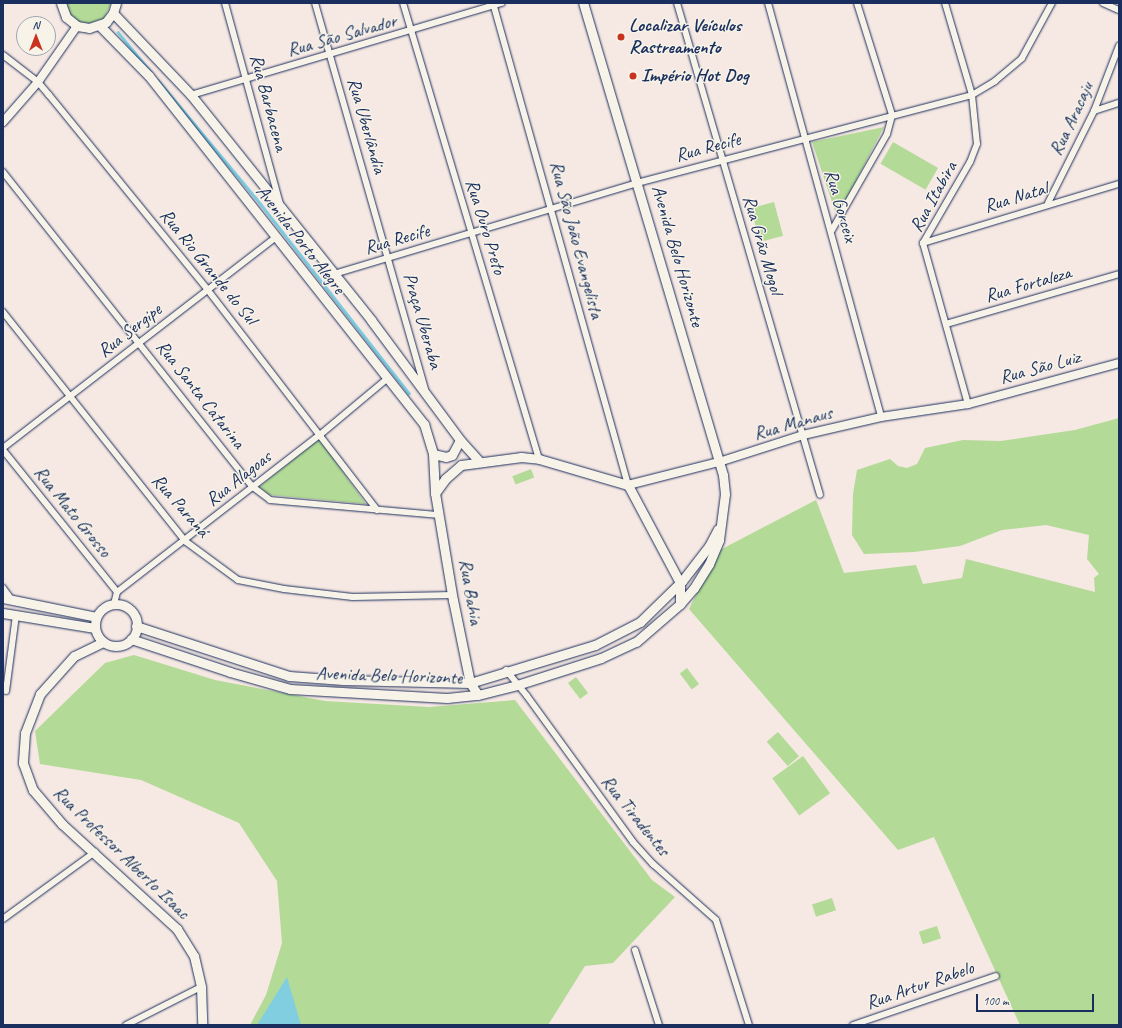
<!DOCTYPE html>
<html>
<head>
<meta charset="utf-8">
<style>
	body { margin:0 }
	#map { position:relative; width:1122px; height:1028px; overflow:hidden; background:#f6e8e3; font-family:Caveat,sans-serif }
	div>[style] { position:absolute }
	.green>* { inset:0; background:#b3da96; transform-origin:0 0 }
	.water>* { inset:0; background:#81cee0 }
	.stream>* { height:2.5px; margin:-1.25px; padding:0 1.25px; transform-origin:1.25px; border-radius:1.25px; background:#81cee0 }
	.roads { filter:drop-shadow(0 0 1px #1b2f5e) drop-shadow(0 0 1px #1b2f5e) }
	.minor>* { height:6px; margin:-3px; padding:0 3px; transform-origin:3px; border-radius:3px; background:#f7f3e8 }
	.tertiary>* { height:8px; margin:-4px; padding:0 4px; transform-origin:4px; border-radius:4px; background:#f7f3e8 }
	.secondary>* { height:9px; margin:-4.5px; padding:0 4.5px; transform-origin:4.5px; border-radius:4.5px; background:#f7f3e8 }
	.secondary>.ring { margin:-4.5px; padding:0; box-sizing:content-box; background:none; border:9px solid #f7f3e8; border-radius:50% }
	.dots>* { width:11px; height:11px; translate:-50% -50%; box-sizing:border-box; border:2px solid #f7f3e8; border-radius:50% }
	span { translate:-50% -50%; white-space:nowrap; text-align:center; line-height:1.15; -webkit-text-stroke:3px #f7f3e8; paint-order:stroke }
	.poi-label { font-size:19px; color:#1b2f5e; font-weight:700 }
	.left { translate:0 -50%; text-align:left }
	.street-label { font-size:19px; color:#1b2f5e }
	.frame { position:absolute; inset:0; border:4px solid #1b2f5e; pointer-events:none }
	.north { position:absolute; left:16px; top:16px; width:40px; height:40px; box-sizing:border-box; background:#f7f3e8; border:1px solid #9fa5b1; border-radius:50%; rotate:0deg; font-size:11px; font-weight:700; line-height:16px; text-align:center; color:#1b2f5e }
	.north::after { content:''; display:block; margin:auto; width:14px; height:18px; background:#c8321e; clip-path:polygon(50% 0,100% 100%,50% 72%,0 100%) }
	.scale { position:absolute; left:976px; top:994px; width:118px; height:18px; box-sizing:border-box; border:2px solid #1b2f5e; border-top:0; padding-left:5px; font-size:12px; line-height:14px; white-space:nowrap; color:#1b2f5e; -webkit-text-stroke:3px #f7f3e8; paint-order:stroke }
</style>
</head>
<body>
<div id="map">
	<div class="green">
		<i style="clip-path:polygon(65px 3px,111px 3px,104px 19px,84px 25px,70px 17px)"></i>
		<i style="clip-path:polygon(884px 127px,837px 217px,812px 142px)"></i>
		<i style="left:893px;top:142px;width:52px;height:25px;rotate:30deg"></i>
		<i style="left:774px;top:202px;width:35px;height:24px;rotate:75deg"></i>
		<i style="clip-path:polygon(1119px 418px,1119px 1025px,1020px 1025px,934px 837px,898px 850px,689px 609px,718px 551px,816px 500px,844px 573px,916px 565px,923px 584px,962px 578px,966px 559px,1095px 592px,1094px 578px,1099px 574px,1087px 559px,1089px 535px,1046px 525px,1002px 530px,960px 546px,914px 552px,864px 554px,852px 535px,853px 494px,857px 470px,890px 459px,898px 466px,907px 468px,917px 464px,925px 448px,963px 440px,1001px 441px,1075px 430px)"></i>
		<i style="clip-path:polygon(319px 439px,366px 504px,270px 495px,259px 487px)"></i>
		<i style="left:531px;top:469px;width:9px;height:20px;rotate:69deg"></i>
		<i style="clip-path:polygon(134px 655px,215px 680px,325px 701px,429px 707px,515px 700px,652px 880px,675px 897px,613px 963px,585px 966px,548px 1025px,250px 1025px,266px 995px,282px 943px,277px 881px,239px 823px,141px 780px,40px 764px,35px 731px,105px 663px)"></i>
		<i style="left:687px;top:668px;width:20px;height:9px;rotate:53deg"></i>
		<i style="left:576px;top:677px;width:20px;height:10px;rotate:53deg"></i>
		<i style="left:778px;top:732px;width:32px;height:15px;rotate:49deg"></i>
		<i style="left:803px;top:756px;width:46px;height:38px;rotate:54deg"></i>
		<i style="left:832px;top:898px;width:13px;height:21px;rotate:72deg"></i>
		<i style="left:937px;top:926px;width:13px;height:19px;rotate:72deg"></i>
	</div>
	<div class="water">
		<i style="clip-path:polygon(287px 977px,301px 1025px,257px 1025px)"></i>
	</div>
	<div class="stream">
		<i style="left:118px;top:32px;width:52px;rotate:50.5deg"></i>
		<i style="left:158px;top:80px;width:153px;rotate:50.3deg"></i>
		<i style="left:256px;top:198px;width:248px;rotate:51.9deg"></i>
	</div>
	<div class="roads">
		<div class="minor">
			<i style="left:225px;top:3px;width:208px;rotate:74.7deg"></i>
			<i style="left:315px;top:3px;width:402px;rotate:74.1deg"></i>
			<i style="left:403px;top:3px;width:476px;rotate:73.4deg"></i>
			<i style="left:493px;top:3px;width:501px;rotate:74.35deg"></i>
			<i style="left:677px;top:3px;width:512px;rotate:73.79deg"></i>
			<i style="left:768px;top:3px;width:429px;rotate:74.7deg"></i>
			<i style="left:857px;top:3px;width:117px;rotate:72.6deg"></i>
			<i style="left:945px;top:3px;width:96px;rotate:73.6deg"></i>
			<i style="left:972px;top:95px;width:49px;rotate:84.2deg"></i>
			<i style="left:977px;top:144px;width:19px;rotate:111deg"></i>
			<i style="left:970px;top:162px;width:94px;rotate:120.1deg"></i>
			<i style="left:923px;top:243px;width:167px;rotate:74.4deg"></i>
			<i style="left:1103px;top:3px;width:17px;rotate:24deg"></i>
			<i style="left:3px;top:55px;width:44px;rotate:37.6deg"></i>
			<i style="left:38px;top:82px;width:17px;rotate:50deg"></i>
			<i style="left:49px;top:95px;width:250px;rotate:50.8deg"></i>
			<i style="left:207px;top:289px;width:279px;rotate:52.4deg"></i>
			<i style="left:191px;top:95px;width:324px;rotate:-16.5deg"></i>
			<i style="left:1094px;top:111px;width:26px;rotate:-18deg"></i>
			<i style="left:3px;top:172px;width:402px;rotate:51.6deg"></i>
			<i style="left:253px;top:487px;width:21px;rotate:37deg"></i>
			<i style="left:270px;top:500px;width:170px;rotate:5.1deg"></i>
			<i style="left:1048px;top:203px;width:103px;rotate:-63.4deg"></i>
			<i style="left:1094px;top:111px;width:70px;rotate:-69deg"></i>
			<i style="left:832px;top:230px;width:111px;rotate:-60.2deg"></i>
			<i style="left:887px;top:134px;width:20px;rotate:-75deg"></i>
			<i style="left:923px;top:243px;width:205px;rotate:-16.8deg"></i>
			<i style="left:334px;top:274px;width:316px;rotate:-16.7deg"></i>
			<i style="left:637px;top:183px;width:346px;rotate:-14.7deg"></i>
			<i style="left:972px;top:95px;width:27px;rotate:-31deg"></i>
			<i style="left:995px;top:81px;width:35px;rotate:-40deg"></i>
			<i style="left:1022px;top:58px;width:63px;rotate:-61.4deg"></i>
			<i style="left:3px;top:312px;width:293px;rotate:51.5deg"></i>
			<i style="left:185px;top:541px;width:66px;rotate:36.3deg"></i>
			<i style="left:238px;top:580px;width:47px;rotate:11.1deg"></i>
			<i style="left:284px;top:589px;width:69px;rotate:6.6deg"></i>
			<i style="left:353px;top:597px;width:100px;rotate:-1.1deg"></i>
			<i style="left:946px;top:324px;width:180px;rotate:-16.1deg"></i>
			<i style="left:3px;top:448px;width:345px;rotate:-37.7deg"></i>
			<i style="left:3px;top:450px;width:182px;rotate:51.2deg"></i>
			<i style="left:3px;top:588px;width:14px;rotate:54deg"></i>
			<i style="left:114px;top:604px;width:12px;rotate:-76deg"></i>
			<i style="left:117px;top:592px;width:258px;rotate:-37.8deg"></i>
			<i style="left:321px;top:434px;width:87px;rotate:-39.9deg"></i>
			<i style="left:506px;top:670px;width:33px;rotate:51deg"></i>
			<i style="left:527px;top:696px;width:180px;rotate:54deg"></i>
			<i style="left:633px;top:842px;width:30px;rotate:48deg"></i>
			<i style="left:653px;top:864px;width:84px;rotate:41.6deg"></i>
			<i style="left:716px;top:920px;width:110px;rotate:72.6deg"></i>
			<i style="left:6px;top:691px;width:77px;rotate:-82.5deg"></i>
			<i style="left:3px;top:919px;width:114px;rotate:-36.1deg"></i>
			<i style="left:635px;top:950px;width:79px;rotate:72.3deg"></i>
			<i style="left:126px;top:1025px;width:84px;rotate:-26.9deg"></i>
			<i style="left:853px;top:1025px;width:151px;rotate:-18.9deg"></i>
		</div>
		<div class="tertiary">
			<i style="left:3px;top:122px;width:53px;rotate:-48.8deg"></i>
			<i style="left:38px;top:82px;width:68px;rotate:-55.1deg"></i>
			<i style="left:628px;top:485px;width:94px;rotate:-14.2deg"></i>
			<i style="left:719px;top:462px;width:88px;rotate:-17.8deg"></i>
			<i style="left:803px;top:435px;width:80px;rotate:-13deg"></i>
			<i style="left:881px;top:417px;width:88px;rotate:-8.5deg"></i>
			<i style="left:968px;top:404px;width:156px;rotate:-15.2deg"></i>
		</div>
		<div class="secondary">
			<i style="left:61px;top:3px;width:15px;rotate:70deg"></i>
			<i style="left:66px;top:17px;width:14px;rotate:39deg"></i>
			<i style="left:77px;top:26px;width:12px;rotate:9deg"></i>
			<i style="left:89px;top:28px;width:18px;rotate:-19deg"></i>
			<i style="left:106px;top:22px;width:11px;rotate:-52deg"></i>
			<i style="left:113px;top:13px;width:10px;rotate:-73deg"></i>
			<i style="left:113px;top:13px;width:113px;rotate:46.4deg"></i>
			<i style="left:191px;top:95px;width:288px;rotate:51.3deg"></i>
			<i style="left:371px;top:320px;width:149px;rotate:53.4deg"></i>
			<i style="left:460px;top:440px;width:30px;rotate:48deg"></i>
			<i style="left:100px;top:26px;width:70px;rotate:45.6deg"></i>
			<i style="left:149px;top:76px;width:444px;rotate:51.7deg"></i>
			<i style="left:424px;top:424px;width:31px;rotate:73deg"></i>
			<i style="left:433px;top:454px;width:39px;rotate:87deg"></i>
			<i style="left:435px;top:493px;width:109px;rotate:80.5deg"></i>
			<i style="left:453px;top:600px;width:85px;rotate:78.4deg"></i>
			<i style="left:470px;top:683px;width:14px;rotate:56deg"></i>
			<i style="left:433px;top:454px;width:13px;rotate:13deg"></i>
			<i style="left:446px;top:457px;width:6px;rotate:-18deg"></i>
			<i style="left:452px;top:455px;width:17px;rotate:-62deg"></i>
			<i style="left:435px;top:493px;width:17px;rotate:-54deg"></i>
			<i style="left:445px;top:479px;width:21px;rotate:-41deg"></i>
			<i style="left:461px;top:465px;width:61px;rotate:-7.6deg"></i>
			<i style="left:521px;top:457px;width:18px;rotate:6deg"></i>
			<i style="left:539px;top:459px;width:93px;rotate:16.3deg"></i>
			<i style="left:628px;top:485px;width:111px;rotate:62deg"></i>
			<i style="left:680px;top:583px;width:21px;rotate:90deg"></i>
			<i style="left:3px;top:598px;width:95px;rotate:11.5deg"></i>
			<i class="ring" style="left:95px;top:604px;width:33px;height:33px"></i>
			<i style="left:3px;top:613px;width:93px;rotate:9.3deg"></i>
			<i style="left:136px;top:626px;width:161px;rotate:18.1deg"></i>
			<i style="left:289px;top:676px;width:54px;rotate:4.2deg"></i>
			<i style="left:343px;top:680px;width:127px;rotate:1.4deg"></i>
			<i style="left:470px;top:683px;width:131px;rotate:-16.9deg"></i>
			<i style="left:595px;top:645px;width:51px;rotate:-27.1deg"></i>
			<i style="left:640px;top:622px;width:59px;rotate:-44.3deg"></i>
			<i style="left:682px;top:581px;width:44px;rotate:-52.4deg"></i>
			<i style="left:709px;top:546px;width:19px;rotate:-62deg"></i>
			<i style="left:131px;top:639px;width:104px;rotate:18.4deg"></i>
			<i style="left:230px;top:672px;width:62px;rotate:15.8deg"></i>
			<i style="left:290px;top:689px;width:157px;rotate:3.3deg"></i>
			<i style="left:447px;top:698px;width:31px;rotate:-6deg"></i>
			<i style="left:478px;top:695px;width:40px;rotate:-14.4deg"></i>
			<i style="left:517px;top:685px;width:88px;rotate:-17.8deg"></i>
			<i style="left:601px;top:658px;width:38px;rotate:-25deg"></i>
			<i style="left:636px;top:642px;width:58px;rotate:-40.8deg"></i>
			<i style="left:680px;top:604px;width:21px;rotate:-49deg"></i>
			<i style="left:694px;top:588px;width:28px;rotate:-58deg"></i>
			<i style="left:709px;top:564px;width:26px;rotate:-67deg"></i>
			<i style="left:719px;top:540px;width:46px;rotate:-82.6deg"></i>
			<i style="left:725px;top:494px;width:19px;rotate:-96deg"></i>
			<i style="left:723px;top:475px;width:492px;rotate:-106.5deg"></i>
			<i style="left:103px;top:642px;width:32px;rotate:154deg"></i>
			<i style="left:74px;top:656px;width:51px;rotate:131.8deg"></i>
			<i style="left:40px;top:694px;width:42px;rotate:111deg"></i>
			<i style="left:25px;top:733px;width:30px;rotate:94deg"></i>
			<i style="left:23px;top:763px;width:29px;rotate:70deg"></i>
			<i style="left:33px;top:790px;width:45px;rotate:49.5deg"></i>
			<i style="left:62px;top:824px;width:156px;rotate:42.4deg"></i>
			<i style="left:177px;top:929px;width:32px;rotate:58deg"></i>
			<i style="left:194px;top:956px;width:32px;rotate:77deg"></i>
			<i style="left:201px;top:987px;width:38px;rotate:88deg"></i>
		</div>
	</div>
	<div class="dots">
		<i style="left:621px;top:37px;background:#c8321e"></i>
		<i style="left:633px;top:76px;background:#c8321e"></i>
	</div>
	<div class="poi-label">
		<span class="left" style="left:629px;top:37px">Localizar Veículos<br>Rastreamento</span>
		<span class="left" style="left:641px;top:76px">Império Hot Dog</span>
	</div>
	<div class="street-label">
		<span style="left:342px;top:36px;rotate:-16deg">Rua São Salvador</span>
		<span style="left:268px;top:103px;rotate:75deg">Rua Barbacena</span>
		<span style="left:1072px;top:119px;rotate:-65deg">Rua Aracaju</span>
		<span style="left:366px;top:126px;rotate:74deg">Rua Uberlândia</span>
		<span style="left:708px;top:148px;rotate:-15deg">Rua Recife</span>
		<span style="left:934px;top:197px;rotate:-61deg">Rua Itabira</span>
		<span style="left:1016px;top:198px;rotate:-17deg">Rua Natal</span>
		<span style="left:840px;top:206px;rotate:74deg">Rua Gorceix</span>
		<span style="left:485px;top:227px;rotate:73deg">Rua Ouro Preto</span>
		<span style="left:300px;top:240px;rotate:52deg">Avenida Porto Alegre</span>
		<span style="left:397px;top:240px;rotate:-16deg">Rua Recife</span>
		<span style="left:576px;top:240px;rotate:75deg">Rua São João Evangelista</span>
		<span style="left:762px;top:245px;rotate:74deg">Rua Grão Mogol</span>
		<span style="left:677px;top:256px;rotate:74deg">Avenida Belo Horizonte</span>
		<span style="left:208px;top:267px;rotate:51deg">Rua Rio Grande do Sul</span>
		<span style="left:1028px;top:285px;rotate:-16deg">Rua Fortaleza</span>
		<span style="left:422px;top:321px;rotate:74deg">Praça Uberaba</span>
		<span style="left:130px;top:331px;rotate:-38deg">Rua Sergipe</span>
		<span style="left:1040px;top:368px;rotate:-15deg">Rua São Luiz</span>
		<span style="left:200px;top:395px;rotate:52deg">Rua Santa Catarina</span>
		<span style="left:793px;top:424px;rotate:-16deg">Rua Manaus</span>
		<span style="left:239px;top:479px;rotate:-38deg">Rua Alagoas</span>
		<span style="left:180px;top:506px;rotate:49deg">Rua Paraná</span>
		<span style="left:72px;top:512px;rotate:51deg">Rua Mato Grosso</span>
		<span style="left:470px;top:592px;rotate:80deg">Rua Bahia</span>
		<span style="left:389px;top:676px;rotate:2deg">Avenida Belo Horizonte</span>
		<span style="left:635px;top:816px;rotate:51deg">Rua Tiradentes</span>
		<span style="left:121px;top:853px;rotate:44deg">Rua Professor Alberto Isaac</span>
		<span style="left:920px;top:986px;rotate:-19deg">Rua Artur Rabelo</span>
	</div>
	<div class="frame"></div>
	<div class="north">N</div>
	<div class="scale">100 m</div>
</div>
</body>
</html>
